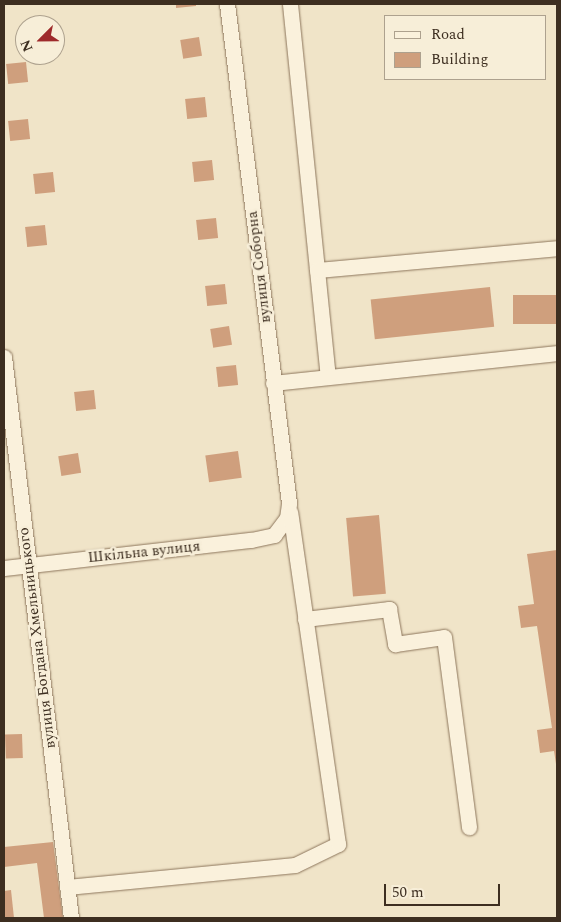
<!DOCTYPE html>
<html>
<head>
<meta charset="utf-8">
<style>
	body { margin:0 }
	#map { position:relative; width:561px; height:922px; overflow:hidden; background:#f0e4c8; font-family:Spectral,serif }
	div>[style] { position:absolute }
	.building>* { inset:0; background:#cf9f7d; transform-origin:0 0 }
	.roads { filter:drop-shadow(0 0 1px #8d765c) drop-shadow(0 0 1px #8d765c) }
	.minor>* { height:15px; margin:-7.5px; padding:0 7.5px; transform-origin:7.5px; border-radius:7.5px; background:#faf1dc }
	span { translate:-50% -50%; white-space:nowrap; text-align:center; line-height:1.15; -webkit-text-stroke:5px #f7eed8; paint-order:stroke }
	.street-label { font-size:15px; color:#3d2e20 }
	.frame { position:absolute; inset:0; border:5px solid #3d2e20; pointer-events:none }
	.legend { position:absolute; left:384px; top:15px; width:162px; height:65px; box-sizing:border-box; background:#f7eed8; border:1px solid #ada18e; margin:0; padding:6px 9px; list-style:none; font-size:15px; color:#3d2e20 }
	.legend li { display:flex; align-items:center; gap:10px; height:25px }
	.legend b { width:25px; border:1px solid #ada18e }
	.north { position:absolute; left:15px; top:15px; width:50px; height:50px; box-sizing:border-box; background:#f7eed8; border:1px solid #ada18e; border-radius:50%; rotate:247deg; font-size:14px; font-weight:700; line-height:20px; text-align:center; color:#3d2e20 }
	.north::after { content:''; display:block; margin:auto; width:18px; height:22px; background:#9e2a2b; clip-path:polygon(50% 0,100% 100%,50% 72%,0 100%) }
	.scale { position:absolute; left:384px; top:884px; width:116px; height:22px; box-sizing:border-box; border:2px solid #3d2e20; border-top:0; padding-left:6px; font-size:15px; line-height:18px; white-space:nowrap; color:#3d2e20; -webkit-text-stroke:4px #f7eed8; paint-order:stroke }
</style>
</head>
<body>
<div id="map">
	<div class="building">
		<i style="clip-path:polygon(176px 4px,196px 4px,196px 6px,176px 8px)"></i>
		<i style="left:199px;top:37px;width:19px;height:19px;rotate:81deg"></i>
		<i style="left:26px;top:62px;width:20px;height:20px;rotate:84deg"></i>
		<i style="left:205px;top:97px;width:20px;height:20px;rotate:84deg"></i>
		<i style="left:28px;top:119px;width:20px;height:20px;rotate:84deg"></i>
		<i style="left:212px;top:160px;width:20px;height:20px;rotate:84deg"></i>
		<i style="left:53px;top:172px;width:20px;height:20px;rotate:84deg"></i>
		<i style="left:216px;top:218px;width:20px;height:20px;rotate:84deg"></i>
		<i style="left:45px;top:225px;width:20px;height:20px;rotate:84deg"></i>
		<i style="left:225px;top:284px;width:20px;height:20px;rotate:84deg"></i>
		<i style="left:490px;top:287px;width:40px;height:120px;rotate:84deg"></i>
		<i style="left:557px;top:295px;width:29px;height:44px;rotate:90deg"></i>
		<i style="left:229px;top:326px;width:19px;height:19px;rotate:81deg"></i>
		<i style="left:236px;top:365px;width:20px;height:20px;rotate:84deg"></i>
		<i style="left:94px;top:390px;width:19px;height:20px;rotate:84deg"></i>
		<i style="left:238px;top:451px;width:27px;height:33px;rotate:82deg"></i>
		<i style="left:78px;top:453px;width:20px;height:20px;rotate:81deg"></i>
		<i style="left:379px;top:515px;width:79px;height:33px;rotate:85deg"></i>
		<i style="clip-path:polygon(557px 550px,557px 764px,556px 764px,554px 751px,540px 753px,537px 730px,552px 728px,537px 626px,521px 628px,518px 606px,534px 604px,527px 554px)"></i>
		<i style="left:22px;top:734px;width:24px;height:17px;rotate:88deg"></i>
		<i style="clip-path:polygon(53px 842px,63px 918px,44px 918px,37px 863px,4px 867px,4px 847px)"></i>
		<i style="clip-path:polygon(11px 890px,14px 918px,4px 918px,4px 891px)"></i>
	</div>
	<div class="roads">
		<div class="minor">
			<i style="left:290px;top:4px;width:374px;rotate:84.2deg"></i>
			<i style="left:317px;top:270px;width:241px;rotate:-5.2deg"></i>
			<i style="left:4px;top:357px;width:565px;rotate:83.19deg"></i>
			<i style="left:273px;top:383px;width:286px;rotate:-6deg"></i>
			<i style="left:4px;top:568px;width:249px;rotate:-6.5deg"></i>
			<i style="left:251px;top:540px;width:24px;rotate:-12deg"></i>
			<i style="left:274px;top:535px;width:21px;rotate:-53deg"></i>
			<i style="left:287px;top:518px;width:15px;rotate:-82deg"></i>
			<i style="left:289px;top:503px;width:503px;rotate:-97.08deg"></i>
			<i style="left:305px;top:619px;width:85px;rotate:-6.8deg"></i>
			<i style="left:389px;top:609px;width:36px;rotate:80deg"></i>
			<i style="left:395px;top:644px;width:49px;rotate:-8.1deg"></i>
			<i style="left:444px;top:637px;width:192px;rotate:82.5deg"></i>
			<i style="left:67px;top:887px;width:229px;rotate:-5.5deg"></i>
			<i style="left:295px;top:865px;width:48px;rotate:-26deg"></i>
			<i style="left:338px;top:844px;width:335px;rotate:-98.2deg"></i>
		</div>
	</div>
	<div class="street-label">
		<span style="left:259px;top:267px;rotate:-97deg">вулиця Соборна</span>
		<span style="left:144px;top:552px;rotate:-6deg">Шкільна вулиця</span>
		<span style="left:37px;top:638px;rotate:-97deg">вулиця Богдана Хмельницького</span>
	</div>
	<div class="frame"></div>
	<ul class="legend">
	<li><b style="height:6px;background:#faf1dc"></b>Road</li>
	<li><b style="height:14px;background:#cf9f7d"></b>Building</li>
	</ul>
	<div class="north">N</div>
	<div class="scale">50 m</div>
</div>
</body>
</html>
